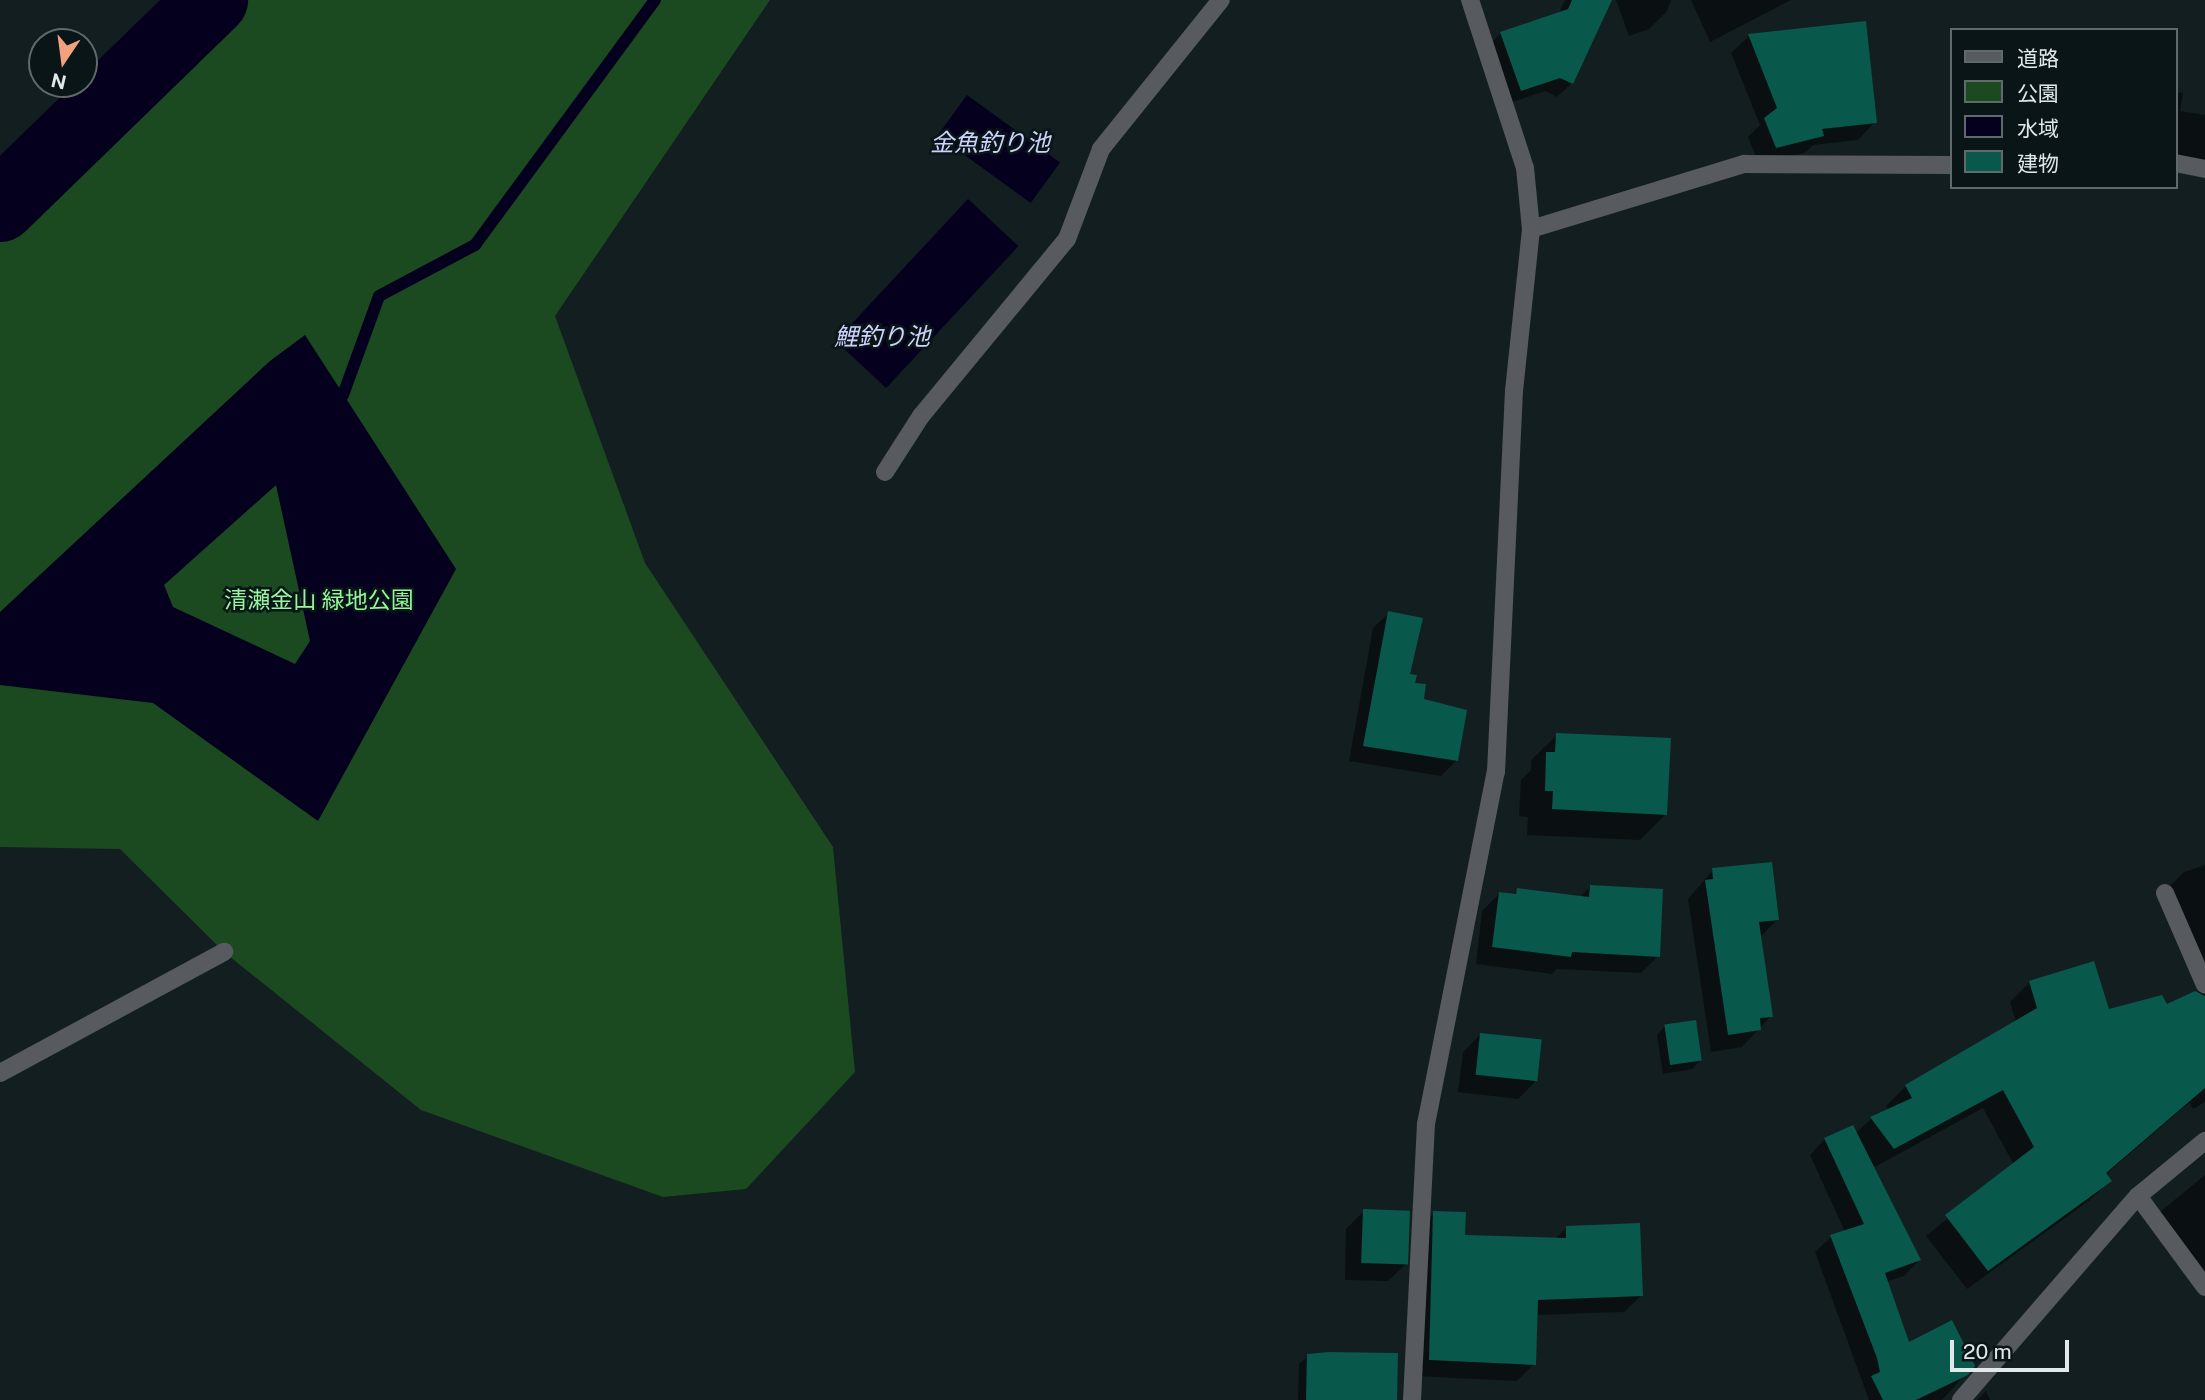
<!DOCTYPE html>
<html>
<head>
<meta charset="utf-8">
<style>
	body { margin:0 }
	#map { position:relative; width:2205px; height:1400px; overflow:hidden; background:#131e20; font-family:"Public Sans","Noto Sans JP",sans-serif }
	div>[style] { position:absolute }
	.green>* { inset:0; background:#1b4920 }
	.water>* { inset:0; background:#04001e; transform-origin:0 0 }
	.shadow>* { inset:0; background:#0007 }
	.stream>* { height:12px; margin:-6px; padding:0 6px; transform-origin:6px; border-radius:6px; background:#04001e }
	.river>* { height:72px; margin:-36px; padding:0 36px; transform-origin:36px; border-radius:36px; background:#04001e }
	.building>* { inset:0; background:#08584c; transform-origin:0 0 }
	.lane>* { height:18px; margin:-9px; padding:0 9px; transform-origin:9px; border-radius:9px; background:#575a5e }
	.street>* { height:18px; margin:-9px; padding:0 9px; transform-origin:9px; border-radius:9px; background:#575a5e }
	span { translate:-50% -50%; white-space:nowrap; text-align:center; line-height:1.15; -webkit-text-stroke:5px #0a1517; paint-order:stroke }
	.park-label { font-size:23px; color:#97f69d }
	.water-label { font-size:24px; color:#ced3fe; font-style:italic }
	.legend { position:absolute; left:1950px; top:28px; width:228px; height:161px; box-sizing:border-box; background:#0a1517; border:2px solid #60696b; margin:0; padding:9px 12px; list-style:none; font-size:21px; color:#e1e8ea }
	.legend li { display:flex; align-items:center; gap:14px; height:35px }
	.legend b { width:35px; border:2px solid #60696b }
	.north { position:absolute; left:28px; top:28px; width:70px; height:70px; box-sizing:border-box; background:#0a1517; border:2px solid #60696b; border-radius:50%; rotate:193deg; font-size:19px; font-weight:700; line-height:28px; text-align:center; color:#e1e8ea }
	.north::after { content:''; display:block; margin:auto; width:24px; height:32px; background:#f1a17d; clip-path:polygon(50% 0,100% 100%,50% 72%,0 100%) }
	.scale { position:absolute; left:1950px; top:1340px; width:119px; height:32px; box-sizing:border-box; border:4px solid #e1e8ea; border-top:0; padding-left:9px; font-size:21px; line-height:24px; white-space:nowrap; color:#e1e8ea; -webkit-text-stroke:5px #0a1517; paint-order:stroke }
</style>
</head>
<body>
<div id="map">
	<div class="green">
		<i style="clip-path:polygon(202px 0,770px 0,555px 316px,645px 563px,833px 847px,855px 1072px,746px 1189px,663px 1197px,421px 1110px,224px 952px,120px 849px,0 847px,0 194px)"></i>
	</div>
	<div class="water">
		<i style="left:967px;top:95px;width:115px;height:50px;rotate:36deg"></i>
		<i style="left:968px;top:199px;width:69px;height:194px;rotate:43deg"></i>
		<i style="clip-path:polygon(evenodd,305px 335px,456px 569px,318px 821px,153px 703px,0 685px,0 612px,270px 361px,305px 335px,276px 485px,310px 641px,295px 664px,173px 607px,164px 585px,276px 485px)"></i>
	</div>
	<div class="shadow">
		<i style="clip-path:polygon(1565px 0,1610px 0,1572px 83px,1557px 97px,1545px 91px,1507px 104px,1487px 47px,1501px 33px,1559px 13px)"></i>
		<i style="clip-path:polygon(1616px 0,1671px 0,1667px 11px,1649px 29px,1629px 36px)"></i>
		<i style="clip-path:polygon(1691px 0,1791px 0,1710px 42px)"></i>
		<i style="clip-path:polygon(1864px 23px,1875px 122px,1858px 140px,1813px 145px,1805px 153px,1759px 164px,1748px 137px,1760px 125px,1731px 53px,1749px 36px)"></i>
		<i style="clip-path:polygon(2175px 92px,2183px 93px,2180px 111px,2205px 115px,2205px 174px,2175px 169px)"></i>
		<i style="clip-path:polygon(1389px 613px,1408px 676px,1456px 761px,1441px 776px,1349px 761px,1373px 628px)"></i>
		<i style="clip-path:polygon(1557px 735px,1666px 814px,1640px 840px,1527px 835px,1528px 817px,1519px 816px,1521px 780px,1531px 770px,1531px 760px)"></i>
		<i style="clip-path:polygon(2205px 865px,2205px 1102px,2193px 1109px,2189px 1103px,2105px 1175px,2110px 1181px,2090px 1200px,1967px 1289px,1926px 1236px,2014px 1165px,1983px 1108px,1873px 1168px,1919px 1260px,1904px 1276px,1886px 1282px,1908px 1344px,1973px 1366px,1942px 1400px,1869px 1400px,1815px 1252px,1831px 1237px,1845px 1232px,1810px 1155px,1825px 1139px,1855px 1134px,1871px 1119px,1889px 1111px,1886px 1106px,1906px 1086px,2016px 1022px,2010px 1002px,2030px 982px,2108px 1011px,2166px 1006px,2199px 994px,2164px 892px,2184px 872px)"></i>
		<i style="clip-path:polygon(1713px 870px,1777px 920px,1760px 937px,1771px 1016px,1742px 1047px,1711px 1052px,1688px 899px)"></i>
		<i style="clip-path:polygon(1590px 887px,1658px 956px,1641px 973px,1557px 969px,1552px 974px,1476px 964px,1482px 911px,1500px 893px,1513px 895px,1518px 890px,1579px 898px)"></i>
		<i style="clip-path:polygon(1665px 1026px,1700px 1061px,1692px 1069px,1663px 1074px,1657px 1035px)"></i>
		<i style="clip-path:polygon(1480px 1035px,1535px 1082px,1518px 1099px,1458px 1092px,1463px 1052px)"></i>
		<i style="clip-path:polygon(2205px 1175px,2205px 1280px,2160px 1212px)"></i>
		<i style="clip-path:polygon(1364px 1211px,1406px 1264px,1388px 1281px,1345px 1280px,1346px 1229px)"></i>
		<i style="clip-path:polygon(1434px 1213px,1463px 1237px,1554px 1240px,1566px 1228px,1641px 1296px,1624px 1312px,1536px 1315px,1534px 1364px,1517px 1381px,1413px 1376px,1417px 1230px)"></i>
		<i style="clip-path:polygon(1308px 1356px,1396px 1400px,1298px 1400px,1299px 1364px)"></i>
		<i style="clip-path:polygon(1986px 1391px,1990px 1400px,1977px 1400px)"></i>
	</div>
	<div class="stream">
		<i style="left:343px;top:395px;width:105px;rotate:-70deg"></i>
		<i style="left:379px;top:296px;width:109px;rotate:-28deg"></i>
		<i style="left:475px;top:245px;width:304px;rotate:-53.7deg"></i>
	</div>
	<div class="river">
		<i style="left:0;top:206px;width:296px;rotate:-44.2deg"></i>
	</div>
	<div class="building">
		<i style="clip-path:polygon(1572px 0,1612px 0,1573px 84px,1560px 78px,1521px 91px,1500px 32px,1568px 9px)"></i>
		<i style="clip-path:polygon(1866px 21px,1877px 123px,1822px 129px,1824px 136px,1776px 148px,1764px 118px,1777px 108px,1748px 34px)"></i>
		<i style="clip-path:polygon(1388px 611px,1423px 618px,1410px 674px,1417px 675px,1415px 683px,1426px 684px,1424px 699px,1467px 710px,1458px 761px,1363px 746px)"></i>
		<i style="clip-path:polygon(1556px 733px,1671px 738px,1667px 815px,1552px 809px,1553px 791px,1545px 791px,1546px 752px,1555px 752px)"></i>
		<i style="clip-path:polygon(1772px 862px,1779px 920px,1759px 922px,1773px 1017px,1760px 1018px,1761px 1030px,1728px 1035px,1705px 880px,1713px 879px,1712px 868px)"></i>
		<i style="clip-path:polygon(1590px 885px,1663px 889px,1660px 957px,1572px 952px,1571px 957px,1492px 947px,1499px 892px,1516px 894px,1517px 888px,1589px 897px)"></i>
		<i style="clip-path:polygon(2094px 961px,2109px 1009px,2162px 995px,2167px 1004px,2195px 991px,2205px 996px,2205px 1088px,2106px 1173px,2112px 1181px,1988px 1271px,1945px 1215px,2034px 1147px,2003px 1090px,1894px 1149px,1870px 1117px,1912px 1098px,1905px 1085px,2037px 1008px,2029px 981px)"></i>
		<i style="left:1696px;top:1020px;width:41px;height:32px;rotate:82deg"></i>
		<i style="left:1480px;top:1033px;width:62px;height:42px;rotate:6deg"></i>
		<i style="clip-path:polygon(1853px 1125px,1921px 1260px,1885px 1273px,1909px 1342px,1952px 1320px,1975px 1366px,1968px 1375px,1916px 1400px,1883px 1400px,1871px 1376px,1880px 1372px,1877px 1358px,1830px 1235px,1864px 1224px,1824px 1138px)"></i>
		<i style="left:1363px;top:1209px;width:47px;height:54px;rotate:2deg"></i>
		<i style="clip-path:polygon(1433px 1211px,1466px 1212px,1465px 1235px,1566px 1238px,1566px 1226px,1640px 1223px,1643px 1296px,1538px 1300px,1536px 1365px,1429px 1360px)"></i>
		<i style="clip-path:polygon(1329px 1352px,1398px 1353px,1397px 1400px,1306px 1400px,1307px 1354px)"></i>
	</div>
	<div class="lane">
		<i style="left:2165px;top:893px;width:100px;rotate:66.5deg"></i>
	</div>
	<div class="street">
		<i style="left:2175px;top:163px;width:31px;rotate:11deg"></i>
		<i style="left:1531px;top:229px;width:223px;rotate:-17deg"></i>
		<i style="left:1744px;top:164px;width:207px;rotate:0.3deg"></i>
		<i style="left:885px;top:472px;width:67px;rotate:-57.3deg"></i>
		<i style="left:921px;top:416px;width:229px;rotate:-50.5deg"></i>
		<i style="left:1067px;top:239px;width:96px;rotate:-69.3deg"></i>
		<i style="left:1101px;top:149px;width:191px;rotate:-51.2deg"></i>
		<i style="left:0;top:1073px;width:255px;rotate:-28.4deg"></i>
		<i style="left:2138px;top:1196px;width:113px;rotate:53.6deg"></i>
		<i style="left:1412px;top:1400px;width:276px;rotate:-87.1deg"></i>
		<i style="left:1426px;top:1124px;width:359px;rotate:-78.8deg"></i>
		<i style="left:1496px;top:772px;width:381px;rotate:-87.3deg"></i>
		<i style="left:1514px;top:391px;width:163px;rotate:-84deg"></i>
		<i style="left:1531px;top:229px;width:61px;rotate:-95.6deg"></i>
		<i style="left:1525px;top:168px;width:177px;rotate:-108.1deg"></i>
		<i style="left:1961px;top:1400px;width:270px;rotate:-49.1deg"></i>
		<i style="left:2138px;top:1196px;width:87px;rotate:-39.4deg"></i>
	</div>
	<div class="park-label">
		<span style="left:319px;top:600px">清瀬金山 緑地公園</span>
	</div>
	<div class="water-label">
		<span style="left:990px;top:143px">金魚釣り池</span>
		<span style="left:882px;top:337px">鯉釣り池</span>
	</div>
	<ul class="legend">
	<li><b style="height:9px;background:#575a5e"></b>道路</li>
	<li><b style="height:19px;background:#1b4920"></b>公園</li>
	<li><b style="height:19px;background:#04001e"></b>水域</li>
	<li><b style="height:19px;background:#08584c"></b>建物</li>
	</ul>
	<div class="north">N</div>
	<div class="scale">20 m</div>
</div>
</body>
</html>
